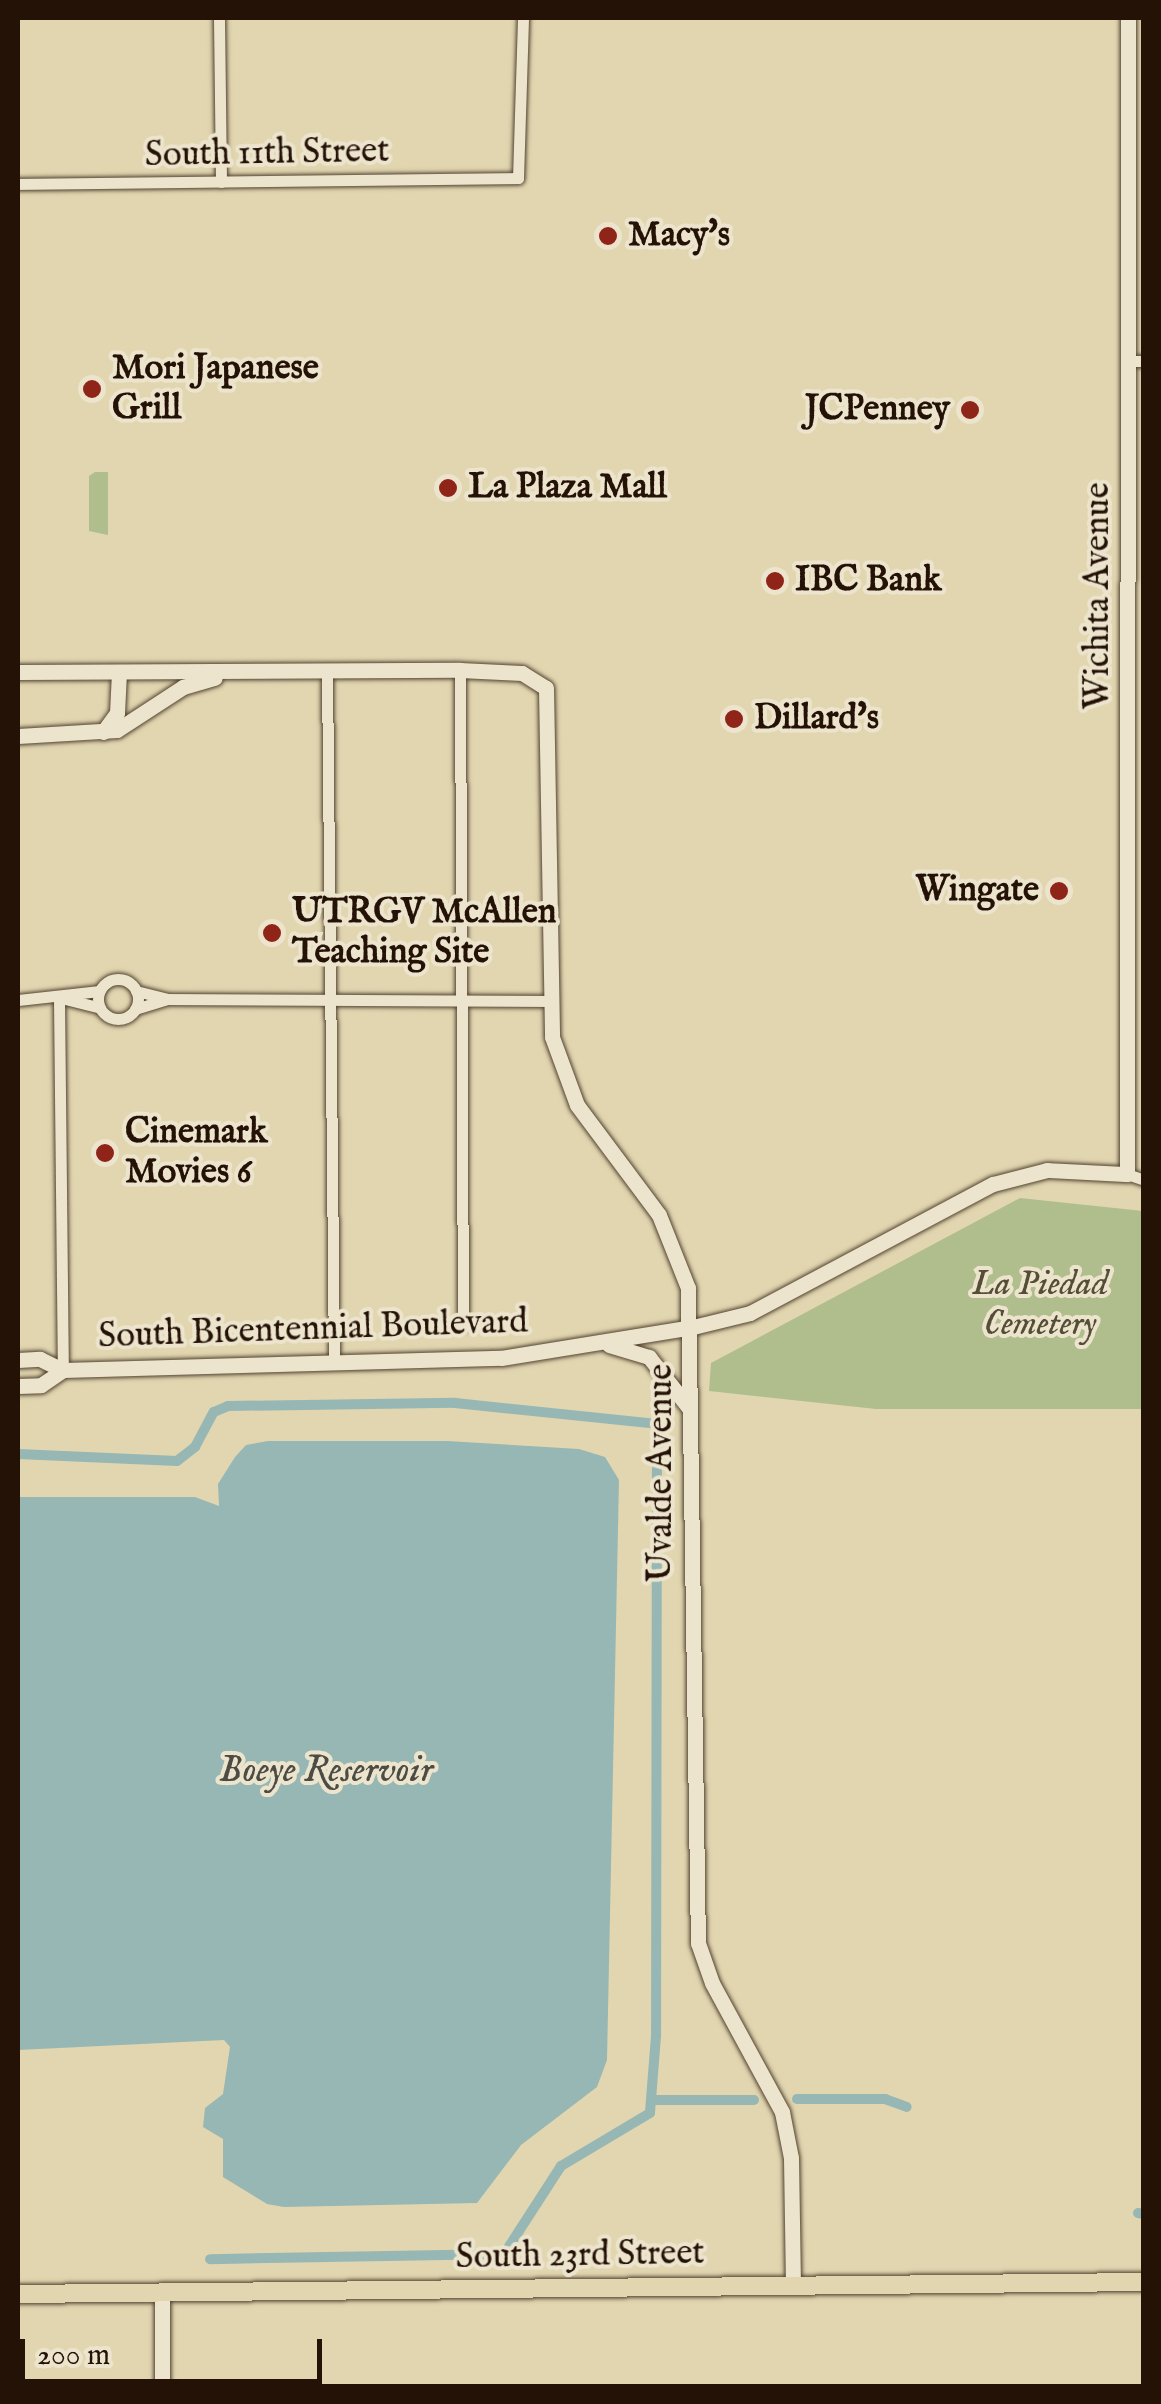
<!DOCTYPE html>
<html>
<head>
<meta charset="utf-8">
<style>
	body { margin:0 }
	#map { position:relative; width:1161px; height:2404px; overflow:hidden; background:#e1d6b0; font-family:"IM FELL English",serif }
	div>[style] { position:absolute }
	.green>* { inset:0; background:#b0be8d }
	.water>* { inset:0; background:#97b7b4 }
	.canal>* { height:10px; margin:-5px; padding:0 5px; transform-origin:5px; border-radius:5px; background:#97b7b4 }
	.roads { filter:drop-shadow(0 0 2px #534331) drop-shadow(0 0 2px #534331) }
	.street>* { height:11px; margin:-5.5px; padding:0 5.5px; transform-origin:5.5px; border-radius:5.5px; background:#ece4cc }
	.street>.ring { margin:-5.5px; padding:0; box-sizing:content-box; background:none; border:11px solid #ece4cc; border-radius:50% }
	.secondary>* { height:15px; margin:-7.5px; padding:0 7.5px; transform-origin:7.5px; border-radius:7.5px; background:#ece4cc }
	.primary>* { height:18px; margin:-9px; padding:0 9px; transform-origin:9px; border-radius:9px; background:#e1d6b0 }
	.dots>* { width:28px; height:28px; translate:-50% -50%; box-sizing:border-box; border:5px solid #ece4cc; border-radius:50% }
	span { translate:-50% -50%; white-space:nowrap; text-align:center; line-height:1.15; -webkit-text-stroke:8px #ece4cc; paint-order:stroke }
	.street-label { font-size:35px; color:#241207 }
	.poi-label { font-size:35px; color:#241207; font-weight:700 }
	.left { translate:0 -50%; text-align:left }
	.right { translate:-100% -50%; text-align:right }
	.park-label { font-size:35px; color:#554e36; font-style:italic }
	.water-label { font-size:38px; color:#4c4c44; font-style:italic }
	.frame { position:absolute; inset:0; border:20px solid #241207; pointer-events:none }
	.scale { position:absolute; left:20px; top:2339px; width:302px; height:45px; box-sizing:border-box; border:5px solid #241207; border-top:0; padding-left:12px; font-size:30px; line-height:35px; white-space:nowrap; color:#241207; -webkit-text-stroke:8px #ece4cc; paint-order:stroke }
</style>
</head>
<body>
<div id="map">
	<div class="green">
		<i style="clip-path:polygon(95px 472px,108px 472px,108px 535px,89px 531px,89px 476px)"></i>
		<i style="clip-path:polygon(1020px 1198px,1143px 1211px,1143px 1409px,876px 1409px,709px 1391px,711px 1363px)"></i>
	</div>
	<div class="water">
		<i style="clip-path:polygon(268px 1441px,447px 1441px,579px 1449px,605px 1457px,619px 1480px,607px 2060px,597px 2087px,521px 2145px,477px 2203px,284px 2207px,267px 2204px,223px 2177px,223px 2139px,203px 2127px,205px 2108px,223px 2094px,230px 2047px,224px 2040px,18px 2050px,18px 1497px,195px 1497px,219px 1506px,218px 1484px,235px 1457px,246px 1445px)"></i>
	</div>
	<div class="canal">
		<i style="left:18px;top:1454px;width:159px;rotate:2.5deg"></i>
		<i style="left:177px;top:1461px;width:23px;rotate:-38deg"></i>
		<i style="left:195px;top:1447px;width:40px;rotate:-62deg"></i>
		<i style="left:214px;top:1412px;width:15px;rotate:-23deg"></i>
		<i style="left:228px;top:1406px;width:227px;rotate:-0.8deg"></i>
		<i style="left:455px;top:1403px;width:203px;rotate:5.9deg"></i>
		<i style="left:657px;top:1424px;width:612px;rotate:90.09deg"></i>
		<i style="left:656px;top:2036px;width:77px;rotate:94.5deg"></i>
		<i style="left:650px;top:2113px;width:104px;rotate:149.2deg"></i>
		<i style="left:561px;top:2166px;width:105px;rotate:122.9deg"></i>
		<i style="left:504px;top:2254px;width:294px;rotate:179deg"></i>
		<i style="left:797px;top:2099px;width:88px"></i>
		<i style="left:885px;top:2099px;width:23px;rotate:20deg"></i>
		<i style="left:656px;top:2100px;width:98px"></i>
		<i style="left:1138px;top:2213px;width:6px;rotate:9deg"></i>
	</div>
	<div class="roads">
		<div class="street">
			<i style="left:219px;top:18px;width:164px;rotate:89.3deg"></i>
			<i style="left:18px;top:184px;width:500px;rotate:-0.69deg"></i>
			<i style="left:518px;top:178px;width:160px;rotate:-88.2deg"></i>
			<i style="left:1128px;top:361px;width:16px"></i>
			<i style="left:460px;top:670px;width:655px;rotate:89.74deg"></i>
			<i style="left:327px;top:672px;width:687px;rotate:89.42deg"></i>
			<i class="ring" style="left:98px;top:979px;width:29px;height:29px"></i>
			<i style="left:136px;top:991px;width:32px;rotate:14deg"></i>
			<i style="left:167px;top:999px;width:382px;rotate:0.3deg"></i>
			<i style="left:59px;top:999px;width:371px;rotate:89.4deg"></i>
			<i style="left:65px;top:999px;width:36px;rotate:14deg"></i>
			<i style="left:18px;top:1000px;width:82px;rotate:-6.3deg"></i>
			<i style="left:135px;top:1009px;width:34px;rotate:-17deg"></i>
			<i style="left:1127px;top:1174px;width:18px;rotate:19deg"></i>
		</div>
		<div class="secondary">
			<i style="left:18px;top:672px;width:442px;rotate:-0.3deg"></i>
			<i style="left:460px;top:670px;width:62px;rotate:2.8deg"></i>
			<i style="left:522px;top:673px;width:28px;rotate:32deg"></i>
			<i style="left:546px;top:688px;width:349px;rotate:89deg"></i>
			<i style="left:552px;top:1037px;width:72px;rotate:69.8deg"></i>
			<i style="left:577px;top:1105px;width:137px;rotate:53.3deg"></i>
			<i style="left:659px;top:1215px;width:79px;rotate:68.3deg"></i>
			<i style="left:688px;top:1288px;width:655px;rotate:89.13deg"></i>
			<i style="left:698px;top:1943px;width:42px;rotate:70.7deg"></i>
			<i style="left:712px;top:1983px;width:147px;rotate:61.5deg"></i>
			<i style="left:782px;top:2112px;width:47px;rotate:78.9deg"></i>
			<i style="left:791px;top:2158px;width:128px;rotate:89.1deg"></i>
			<i style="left:103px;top:732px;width:24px;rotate:-54deg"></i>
			<i style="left:117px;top:713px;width:41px;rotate:-87.2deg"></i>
			<i style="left:18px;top:736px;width:99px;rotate:-3.5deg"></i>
			<i style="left:117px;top:730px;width:79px;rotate:-33.1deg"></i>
			<i style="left:183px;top:687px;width:33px;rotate:-16deg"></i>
			<i style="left:609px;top:1345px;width:42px;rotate:16.7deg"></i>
			<i style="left:649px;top:1357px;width:65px;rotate:51.9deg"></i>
			<i style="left:18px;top:1360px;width:22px;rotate:-3deg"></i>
			<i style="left:40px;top:1359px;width:25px;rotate:26deg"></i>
			<i style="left:63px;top:1370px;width:438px;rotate:-1.6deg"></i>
			<i style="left:501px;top:1358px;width:194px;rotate:-9.2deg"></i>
			<i style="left:693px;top:1327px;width:59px;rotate:-13.8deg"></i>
			<i style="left:750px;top:1313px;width:275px;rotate:-28deg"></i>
			<i style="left:993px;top:1184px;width:56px;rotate:-14.5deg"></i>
			<i style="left:1047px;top:1170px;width:80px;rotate:2.9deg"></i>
			<i style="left:1127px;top:1174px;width:1156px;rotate:-89.95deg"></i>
			<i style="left:18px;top:1386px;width:23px;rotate:-2deg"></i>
			<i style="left:41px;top:1385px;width:27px;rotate:-34deg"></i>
			<i style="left:162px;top:2386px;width:93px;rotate:-90deg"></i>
		</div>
		<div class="primary">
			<i style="left:18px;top:2294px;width:1126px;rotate:-0.61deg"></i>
		</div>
	</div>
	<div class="dots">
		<i style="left:608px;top:236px;background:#8f2418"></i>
		<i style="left:92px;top:389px;background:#8f2418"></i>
		<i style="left:970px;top:410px;background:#8f2418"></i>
		<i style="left:448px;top:488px;background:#8f2418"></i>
		<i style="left:775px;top:581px;background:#8f2418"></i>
		<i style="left:734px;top:719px;background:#8f2418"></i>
		<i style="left:1059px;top:891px;background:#8f2418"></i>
		<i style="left:272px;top:933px;background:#8f2418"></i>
		<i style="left:105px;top:1153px;background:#8f2418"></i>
	</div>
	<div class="street-label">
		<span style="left:267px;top:154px;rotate:-1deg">South 11th Street</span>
		<span style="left:1099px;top:596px;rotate:-90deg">Wichita Avenue</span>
		<span style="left:313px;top:1330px;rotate:-2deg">South Bicentennial Boulevard</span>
		<span style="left:662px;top:1473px;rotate:-90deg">Uvalde Avenue</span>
		<span style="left:580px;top:2256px;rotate:-1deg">South 23rd Street</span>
	</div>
	<div class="poi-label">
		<span class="left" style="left:628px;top:236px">Macy's</span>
		<span class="left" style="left:112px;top:389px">Mori Japanese<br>Grill</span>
		<span class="right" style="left:950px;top:410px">JCPenney</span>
		<span class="left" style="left:468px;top:488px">La Plaza Mall</span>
		<span class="left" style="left:795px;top:581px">IBC Bank</span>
		<span class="left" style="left:754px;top:719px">Dillard's</span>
		<span class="right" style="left:1039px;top:891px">Wingate</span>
		<span class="left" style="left:292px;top:933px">UTRGV McAllen<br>Teaching Site</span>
		<span class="left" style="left:125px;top:1153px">Cinemark<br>Movies 6</span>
	</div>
	<div class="park-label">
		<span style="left:1040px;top:1305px">La Piedad<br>Cemetery</span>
	</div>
	<div class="water-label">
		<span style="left:326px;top:1772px">Boeye Reservoir</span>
	</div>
	<div class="frame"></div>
	<div class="scale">200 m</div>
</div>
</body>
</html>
